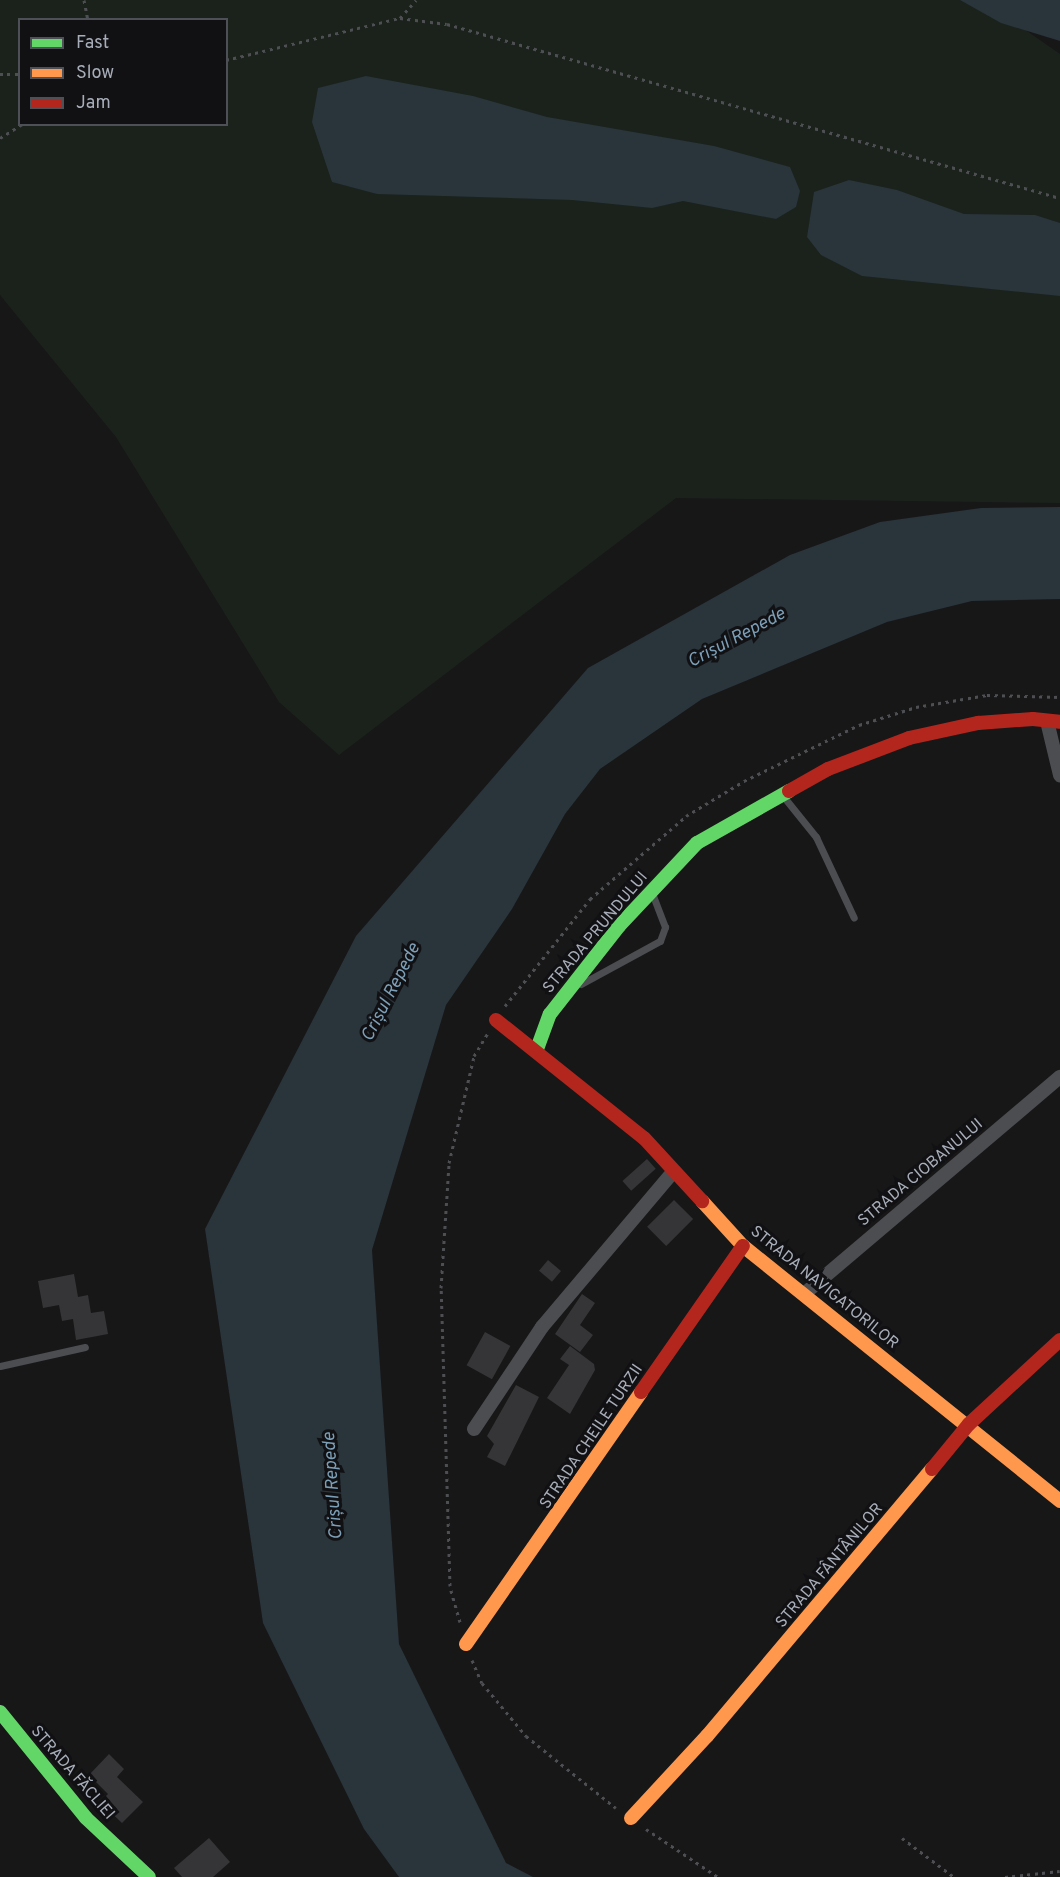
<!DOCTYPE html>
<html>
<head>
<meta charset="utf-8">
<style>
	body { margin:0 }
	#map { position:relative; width:1060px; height:1877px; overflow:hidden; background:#171718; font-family:Overpass,sans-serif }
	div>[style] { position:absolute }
	.green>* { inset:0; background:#1b221c }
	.water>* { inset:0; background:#29343b }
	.building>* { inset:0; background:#353537; transform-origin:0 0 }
	.path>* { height:3px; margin-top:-1.5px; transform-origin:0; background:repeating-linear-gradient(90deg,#4d4f52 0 3px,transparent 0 7.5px) }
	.lane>* { height:7px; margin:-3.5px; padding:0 3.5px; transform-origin:3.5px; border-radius:3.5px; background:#4b4d51 }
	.street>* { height:14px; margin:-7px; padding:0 7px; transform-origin:7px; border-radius:7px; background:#4b4d51 }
	.fast>* { height:14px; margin:-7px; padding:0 7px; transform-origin:7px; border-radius:7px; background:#63d668 }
	.slow>* { height:14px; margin:-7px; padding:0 7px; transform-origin:7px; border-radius:7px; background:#ff974d }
	.jam>* { height:14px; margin:-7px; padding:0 7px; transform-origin:7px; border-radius:7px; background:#b3261e }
	span { translate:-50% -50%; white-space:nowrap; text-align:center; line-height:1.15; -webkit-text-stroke:6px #111114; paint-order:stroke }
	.street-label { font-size:16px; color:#a8aeb9 }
	.water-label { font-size:18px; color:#7c9fb7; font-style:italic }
	.legend { position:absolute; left:18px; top:18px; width:210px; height:108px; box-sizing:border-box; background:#111114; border:2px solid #4d5056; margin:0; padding:8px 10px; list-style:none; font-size:18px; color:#a8aeb9 }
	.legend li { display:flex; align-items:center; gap:12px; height:30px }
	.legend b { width:30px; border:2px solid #4d5056 }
</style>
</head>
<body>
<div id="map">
	<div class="green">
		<i style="clip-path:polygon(evenodd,0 0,982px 0,1060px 54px,1060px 503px,676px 498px,339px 755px,279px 702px,116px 437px,0 295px,0 0,20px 20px,226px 20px,226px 124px,20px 124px,20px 20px)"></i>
	</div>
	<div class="water">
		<i style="clip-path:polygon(960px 0,1060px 0,1060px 41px,1001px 23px)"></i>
		<i style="clip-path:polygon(366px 76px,473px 96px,547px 117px,714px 146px,790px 167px,800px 191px,796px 207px,776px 219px,683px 201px,652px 208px,572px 200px,377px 194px,332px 182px,312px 122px,318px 88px)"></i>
		<i style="clip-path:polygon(849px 180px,897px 190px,964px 214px,1035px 215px,1060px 223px,1060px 296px,862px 276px,821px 255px,807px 237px,814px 192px)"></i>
		<i style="clip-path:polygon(1060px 507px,1060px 599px,972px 601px,887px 622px,702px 699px,600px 769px,565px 814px,512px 909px,446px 1005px,372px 1250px,399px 1644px,506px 1863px,533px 1877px,399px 1877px,364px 1829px,263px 1623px,205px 1229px,356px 936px,588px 668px,790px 555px,880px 522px,981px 508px)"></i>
	</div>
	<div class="building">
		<i style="left:647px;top:1159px;width:13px;height:33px;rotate:48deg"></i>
		<i style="left:674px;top:1200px;width:27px;height:38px;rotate:45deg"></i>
		<i style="left:548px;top:1260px;width:17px;height:14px;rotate:40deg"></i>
		<i style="clip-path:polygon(74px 1274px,78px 1297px,88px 1295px,91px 1313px,104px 1311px,108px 1334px,76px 1340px,73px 1319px,62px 1321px,59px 1305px,43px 1308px,38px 1281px)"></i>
		<i style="clip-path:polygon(582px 1294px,595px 1303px,580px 1325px,593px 1335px,580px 1352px,555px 1334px)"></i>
		<i style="left:485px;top:1332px;width:29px;height:38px;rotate:29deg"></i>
		<i style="clip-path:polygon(570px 1346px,594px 1364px,595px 1370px,570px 1414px,547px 1398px,569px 1365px,560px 1359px)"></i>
		<i style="clip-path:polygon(516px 1385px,539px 1397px,505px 1466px,487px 1457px,494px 1444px,487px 1436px)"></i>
		<i style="clip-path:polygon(109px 1754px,124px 1769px,117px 1777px,143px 1802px,122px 1823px,100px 1802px,108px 1794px,89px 1775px)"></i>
		<i style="clip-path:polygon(209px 1838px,230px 1862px,213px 1877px,182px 1877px,174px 1868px)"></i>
	</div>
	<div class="path">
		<i style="left:84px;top:0;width:20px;rotate:79deg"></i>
		<i style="left:400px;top:18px;width:24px;rotate:-48deg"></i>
		<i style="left:226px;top:60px;width:179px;rotate:-13.6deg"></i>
		<i style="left:400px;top:18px;width:47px;rotate:7.3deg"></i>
		<i style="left:447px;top:24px;width:637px;rotate:15.85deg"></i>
		<i style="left:0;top:74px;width:20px"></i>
		<i style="left:0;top:138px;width:26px;rotate:-32deg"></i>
		<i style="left:505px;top:1006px;width:137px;rotate:-51.5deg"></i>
		<i style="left:590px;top:899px;width:127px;rotate:-40.8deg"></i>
		<i style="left:686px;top:816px;width:68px;rotate:-31.1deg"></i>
		<i style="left:744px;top:781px;width:128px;rotate:-26deg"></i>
		<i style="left:859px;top:725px;width:60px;rotate:-17.5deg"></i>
		<i style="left:916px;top:707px;width:72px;rotate:-9.6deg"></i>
		<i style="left:987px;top:695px;width:73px;rotate:1.6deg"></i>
		<i style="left:460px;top:1622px;width:37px;rotate:-106deg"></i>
		<i style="left:450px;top:1586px;width:298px;rotate:-91.7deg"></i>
		<i style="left:441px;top:1288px;width:125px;rotate:-86.3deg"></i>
		<i style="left:449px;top:1163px;width:110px;rotate:-76.8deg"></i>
		<i style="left:474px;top:1056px;width:26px;rotate:-59deg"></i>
		<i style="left:472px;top:1660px;width:25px;rotate:67deg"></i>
		<i style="left:482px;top:1683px;width:69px;rotate:50.3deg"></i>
		<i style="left:526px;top:1736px;width:115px;rotate:38.7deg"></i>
		<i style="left:646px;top:1829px;width:87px;rotate:33.7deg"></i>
		<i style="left:902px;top:1838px;width:65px;rotate:36.9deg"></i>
		<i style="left:1005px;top:1877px;width:55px;rotate:-6.2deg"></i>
	</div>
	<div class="lane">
		<i style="left:783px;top:796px;width:53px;rotate:51.2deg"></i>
		<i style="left:816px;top:837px;width:89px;rotate:64.9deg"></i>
		<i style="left:581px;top:984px;width:90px;rotate:-28.6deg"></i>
		<i style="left:660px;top:941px;width:15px;rotate:-70deg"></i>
		<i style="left:665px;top:927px;width:34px;rotate:-111deg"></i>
		<i style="left:0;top:1366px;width:87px;rotate:-12.6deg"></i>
	</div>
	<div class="street">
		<i style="left:1047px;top:721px;width:56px;rotate:76.5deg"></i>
		<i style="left:804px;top:1294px;width:336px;rotate:-40.3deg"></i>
		<i style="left:474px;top:1429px;width:123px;rotate:-56.3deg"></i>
		<i style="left:542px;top:1327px;width:203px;rotate:-49.8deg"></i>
	</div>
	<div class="fast">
		<i style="left:537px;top:1049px;width:37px;rotate:-70deg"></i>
		<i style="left:550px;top:1014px;width:112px;rotate:-51.9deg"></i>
		<i style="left:619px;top:926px;width:114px;rotate:-46.8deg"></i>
		<i style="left:697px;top:843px;width:106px;rotate:-29.5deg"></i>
		<i style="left:0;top:1712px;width:136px;rotate:50.9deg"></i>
		<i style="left:86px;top:1818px;width:86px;rotate:43.1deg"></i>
	</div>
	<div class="slow">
		<i style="left:702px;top:1201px;width:61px;rotate:47.7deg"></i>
		<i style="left:743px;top:1246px;width:407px;rotate:38.8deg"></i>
		<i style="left:466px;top:1644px;width:307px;rotate:-55.2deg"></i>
		<i style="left:631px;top:1818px;width:112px;rotate:-47.2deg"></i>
		<i style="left:707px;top:1736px;width:349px;rotate:-49.9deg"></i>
	</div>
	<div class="jam">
		<i style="left:789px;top:791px;width:45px;rotate:-29.4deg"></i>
		<i style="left:828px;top:769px;width:87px;rotate:-20.9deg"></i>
		<i style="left:909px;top:738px;width:71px;rotate:-12.3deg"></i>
		<i style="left:978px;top:723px;width:55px;rotate:-4.2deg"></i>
		<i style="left:1033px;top:719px;width:27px;rotate:6deg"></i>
		<i style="left:496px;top:1020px;width:189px;rotate:38.6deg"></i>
		<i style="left:644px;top:1138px;width:86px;rotate:47.4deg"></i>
		<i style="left:641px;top:1392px;width:178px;rotate:-55.1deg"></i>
		<i style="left:932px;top:1469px;width:58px;rotate:-50.6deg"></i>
		<i style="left:969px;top:1424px;width:124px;rotate:-42.7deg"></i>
	</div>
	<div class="street-label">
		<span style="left:596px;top:933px;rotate:-50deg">STRADA PRUNDULUI</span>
		<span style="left:921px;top:1173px;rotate:-40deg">STRADA CIOBANULUI</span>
		<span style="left:824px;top:1288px;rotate:39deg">STRADA NAVIGATORILOR</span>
		<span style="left:592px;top:1437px;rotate:-56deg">STRADA CHEILE TURZII</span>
		<span style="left:830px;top:1566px;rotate:-50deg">STRADA FÂNTÂNILOR</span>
		<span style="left:72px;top:1773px;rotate:49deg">STRADA FĂCLIEI</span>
	</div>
	<div class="water-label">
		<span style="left:737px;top:639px;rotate:-28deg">Crișul Repede</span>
		<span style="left:392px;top:993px;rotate:-63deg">Crișul Repede</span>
		<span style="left:334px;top:1486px;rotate:-94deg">Crișul Repede</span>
	</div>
	<ul class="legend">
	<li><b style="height:8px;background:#63d668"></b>Fast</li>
	<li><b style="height:8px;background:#ff974d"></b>Slow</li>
	<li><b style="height:8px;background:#b3261e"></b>Jam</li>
	</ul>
</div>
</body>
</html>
